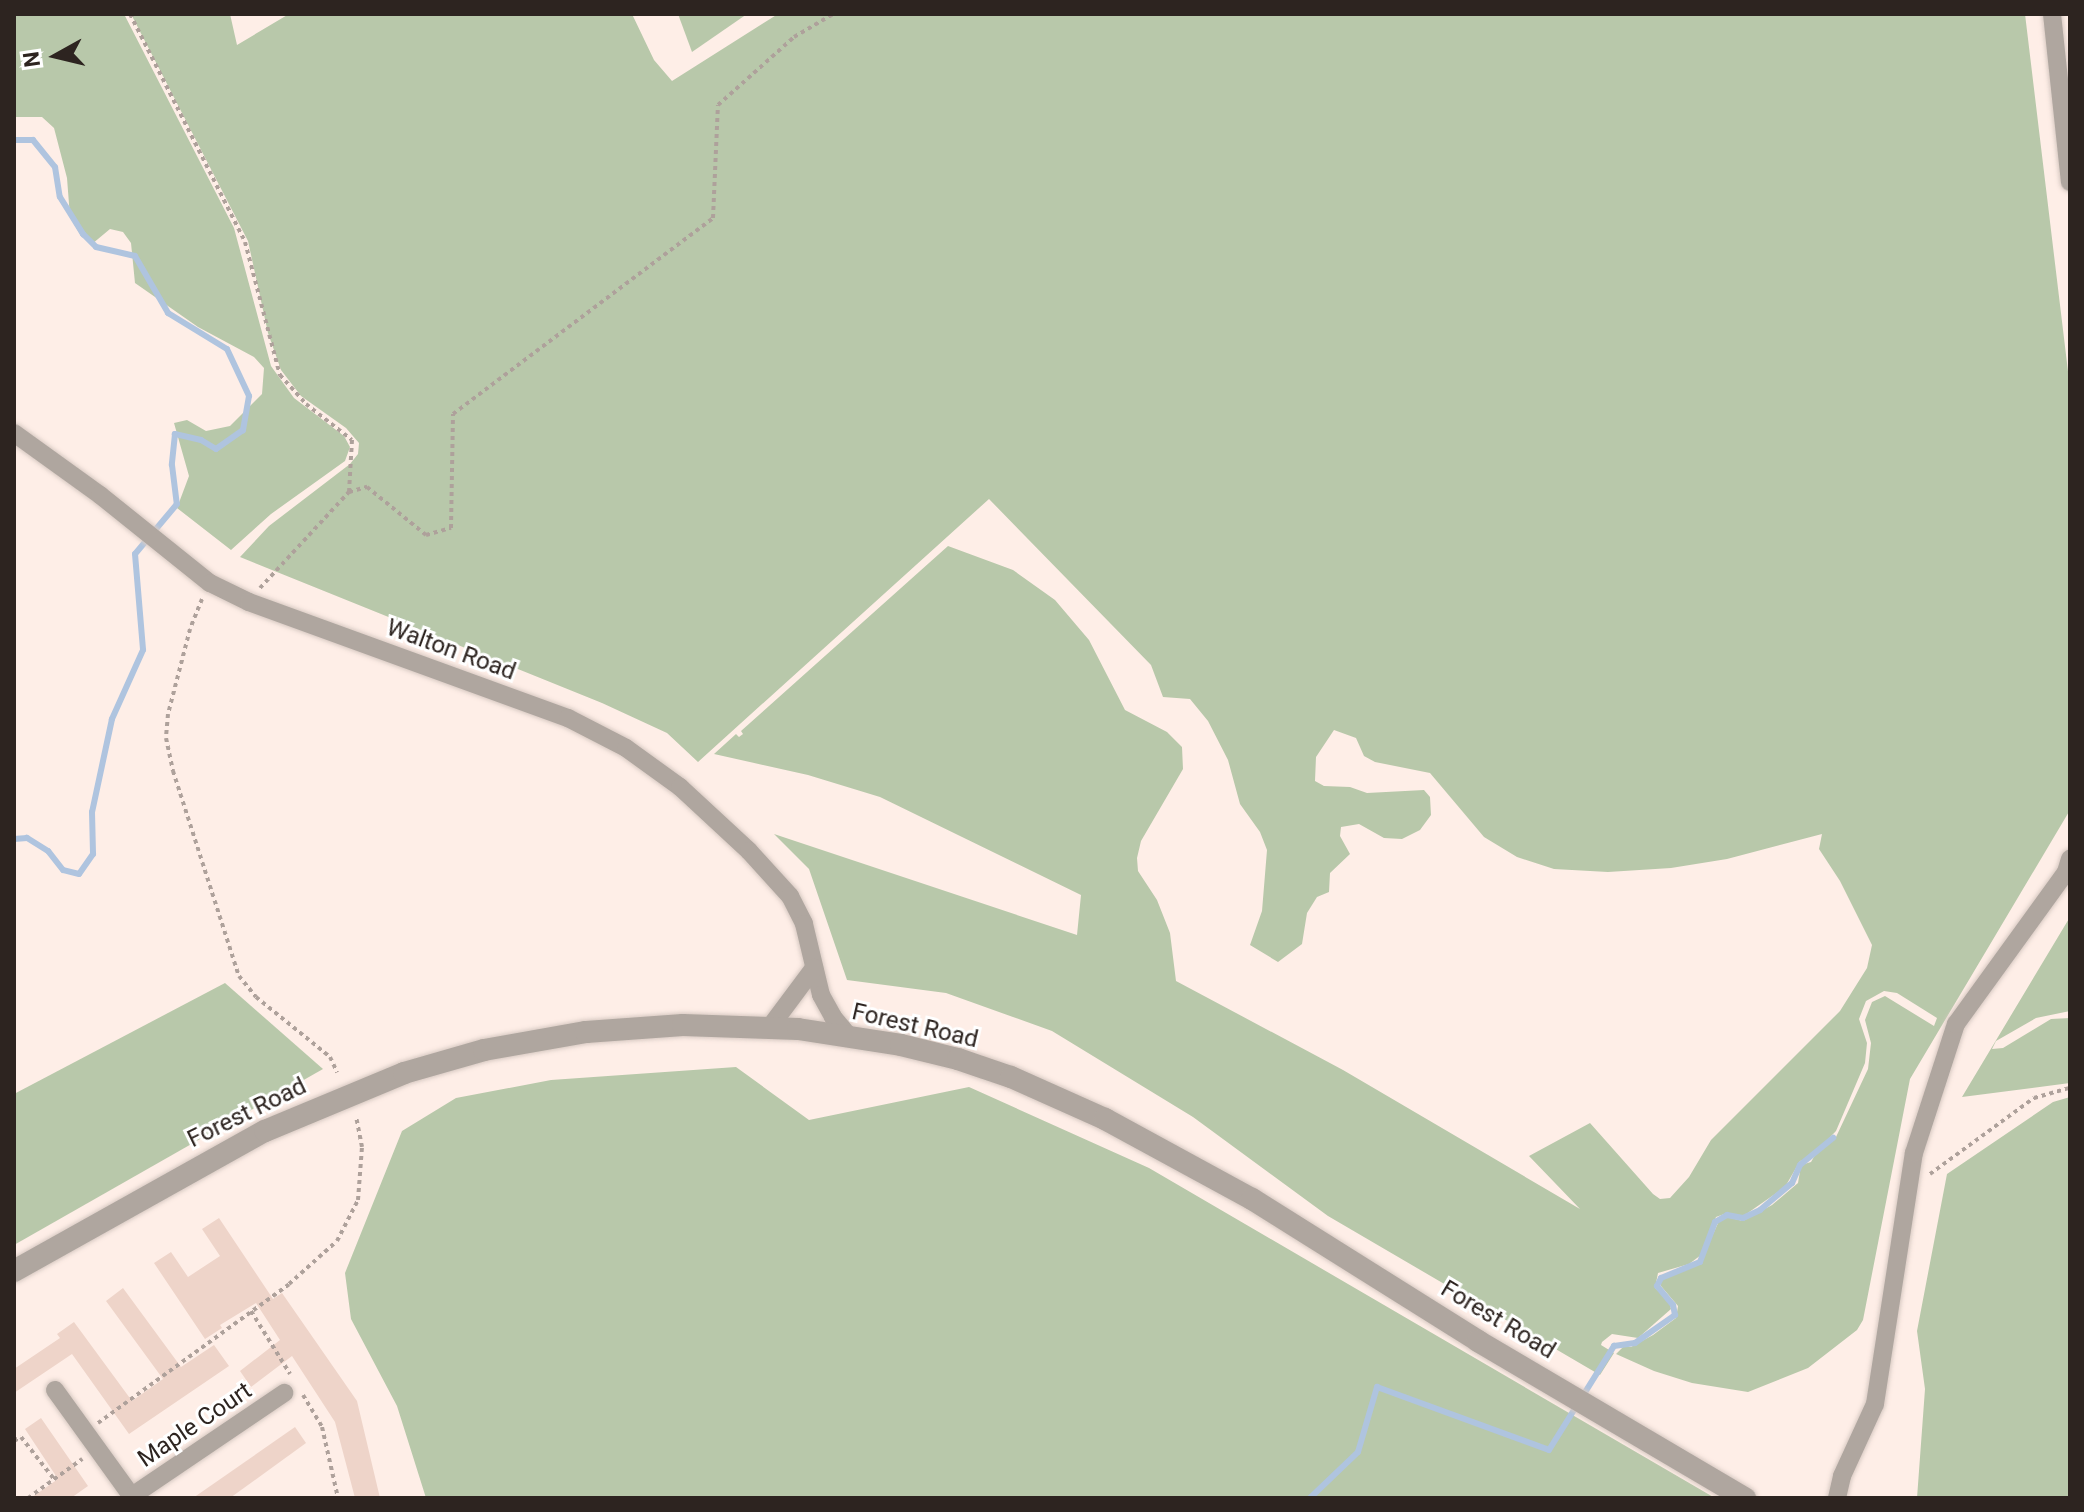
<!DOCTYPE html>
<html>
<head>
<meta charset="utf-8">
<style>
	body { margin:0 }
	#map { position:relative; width:2084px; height:1512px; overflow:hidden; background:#feeee7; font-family:Roboto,sans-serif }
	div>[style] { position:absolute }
	.forest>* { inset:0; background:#b8c8aa }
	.stream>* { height:6px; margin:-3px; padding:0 3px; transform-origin:3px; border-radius:3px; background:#afc4df }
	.building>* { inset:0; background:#eed4c9 }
	.path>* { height:4px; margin-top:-2px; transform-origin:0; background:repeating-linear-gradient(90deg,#aea19b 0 4px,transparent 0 8px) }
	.roads { filter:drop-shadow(0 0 2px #d8cac3) drop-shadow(0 0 2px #d8cac3) }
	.minor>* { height:18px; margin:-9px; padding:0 9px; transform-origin:9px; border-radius:9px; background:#afa69f }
	.tertiary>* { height:22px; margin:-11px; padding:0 11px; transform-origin:11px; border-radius:11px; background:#afa69f }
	span { translate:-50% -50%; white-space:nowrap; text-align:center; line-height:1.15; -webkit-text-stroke:6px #fff; paint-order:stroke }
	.street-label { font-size:24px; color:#2d2420 }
	.frame { position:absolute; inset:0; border:16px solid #2d2420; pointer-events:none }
	.north { position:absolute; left:16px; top:16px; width:80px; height:80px; -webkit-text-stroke:6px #fff; paint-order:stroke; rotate:262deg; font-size:22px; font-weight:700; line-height:32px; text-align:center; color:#2d2420 }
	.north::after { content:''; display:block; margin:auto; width:28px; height:36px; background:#2d2420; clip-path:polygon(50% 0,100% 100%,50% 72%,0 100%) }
</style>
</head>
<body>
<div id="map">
	<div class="forest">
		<i style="clip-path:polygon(14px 14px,124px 14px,234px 228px,271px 366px,294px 398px,344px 436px,350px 447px,345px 461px,271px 514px,231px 550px,177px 508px,189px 476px,174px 423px,187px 420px,206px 431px,230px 426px,262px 394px,264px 368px,254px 357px,198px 327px,135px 283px,131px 243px,123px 232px,110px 229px,92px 244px,81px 236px,70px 217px,67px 178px,54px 128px,42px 117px,14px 117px)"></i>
		<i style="clip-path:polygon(131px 14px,230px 14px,237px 45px,289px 14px,632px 14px,654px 60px,672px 81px,778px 14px,2025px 14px,2070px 388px,2070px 810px,1910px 1079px,1863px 1320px,1857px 1330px,1808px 1368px,1748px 1392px,1692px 1383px,1654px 1371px,1616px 1354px,1623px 1347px,1631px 1347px,1653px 1335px,1676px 1318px,1678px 1306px,1661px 1286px,1661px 1280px,1700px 1263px,1719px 1221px,1727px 1217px,1743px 1221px,1772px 1205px,1798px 1183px,1801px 1165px,1811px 1162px,1818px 1150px,1836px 1137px,1868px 1069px,1871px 1043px,1865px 1020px,1872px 1002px,1885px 996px,1934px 1026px,1937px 1018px,1897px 993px,1884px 991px,1866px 1001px,1859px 1019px,1867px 1043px,1865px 1063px,1836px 1131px,1810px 1158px,1800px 1161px,1785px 1187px,1742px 1217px,1727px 1213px,1716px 1217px,1701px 1255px,1689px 1264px,1658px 1273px,1655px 1288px,1669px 1300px,1671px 1309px,1638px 1338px,1612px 1334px,1602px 1342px,1601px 1345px,1614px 1353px,1600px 1375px,1328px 1216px,1193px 1117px,1052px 1031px,946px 993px,847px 980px,809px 869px,774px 834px,1077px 935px,1081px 895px,880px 797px,808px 775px,714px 754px,736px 734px,739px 737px,743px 734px,741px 731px,948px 546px,1013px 570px,1055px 600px,1089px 640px,1125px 710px,1167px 732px,1182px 747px,1183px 769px,1141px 841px,1137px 858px,1138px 871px,1157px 900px,1170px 933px,1176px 981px,1343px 1070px,1580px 1209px,1529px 1156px,1590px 1123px,1653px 1194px,1660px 1199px,1670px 1198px,1689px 1177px,1711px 1140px,1840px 1011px,1867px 968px,1872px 945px,1840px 881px,1819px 849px,1822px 834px,1727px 859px,1671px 868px,1608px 872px,1554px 869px,1517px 857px,1484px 837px,1430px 773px,1375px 762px,1364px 756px,1356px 738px,1334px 730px,1316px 757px,1315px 781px,1324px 786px,1350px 787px,1367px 793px,1424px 790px,1430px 797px,1431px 815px,1420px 830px,1402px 839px,1384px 838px,1359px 824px,1341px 827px,1340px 836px,1350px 854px,1330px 873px,1329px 892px,1317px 897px,1307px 913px,1302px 944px,1278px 962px,1250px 945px,1262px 911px,1267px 850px,1260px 832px,1240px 804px,1228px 760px,1208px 721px,1190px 699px,1163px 697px,1151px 665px,989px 499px,698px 762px,667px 733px,602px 703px,240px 557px,269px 526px,350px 464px,358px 454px,359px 443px,346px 428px,301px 396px,281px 370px,268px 333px,248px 241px)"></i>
		<i style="clip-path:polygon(678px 14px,747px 14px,692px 52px)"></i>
		<i style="clip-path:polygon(2070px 917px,2070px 1011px,2036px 1018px,1996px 1041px,1992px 1049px,2003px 1048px,2051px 1019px,2070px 1018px,2070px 1083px,1962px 1097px)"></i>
		<i style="clip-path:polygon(225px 983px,323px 1069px,14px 1245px,14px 1094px)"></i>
		<i style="clip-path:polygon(736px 1067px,809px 1120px,969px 1087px,1149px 1168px,1715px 1498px,426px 1498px,397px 1406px,351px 1319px,345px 1273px,402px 1131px,456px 1098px,551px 1080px)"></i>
		<i style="clip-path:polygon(2070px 1097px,2070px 1498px,1917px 1498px,1925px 1389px,1917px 1331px,1947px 1174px,2053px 1102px)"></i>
	</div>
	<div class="stream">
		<i style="left:14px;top:140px;width:19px"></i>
		<i style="left:33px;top:140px;width:35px;rotate:51deg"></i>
		<i style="left:55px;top:167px;width:30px;rotate:81deg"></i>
		<i style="left:60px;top:197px;width:44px;rotate:58.1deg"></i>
		<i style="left:83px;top:234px;width:18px;rotate:45deg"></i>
		<i style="left:96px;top:247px;width:40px;rotate:13deg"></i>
		<i style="left:135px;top:256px;width:66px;rotate:59.9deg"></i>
		<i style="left:168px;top:313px;width:69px;rotate:31.4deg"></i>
		<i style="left:227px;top:349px;width:52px;rotate:64.9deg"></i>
		<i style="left:249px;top:396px;width:35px;rotate:100deg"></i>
		<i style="left:243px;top:430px;width:33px;rotate:145deg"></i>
		<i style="left:216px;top:449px;width:17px;rotate:-149deg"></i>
		<i style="left:201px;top:440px;width:27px;rotate:-167deg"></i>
		<i style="left:175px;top:434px;width:31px;rotate:96deg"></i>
		<i style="left:172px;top:465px;width:39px;rotate:83deg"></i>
		<i style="left:177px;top:504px;width:65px;rotate:130deg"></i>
		<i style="left:135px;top:554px;width:96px;rotate:85.2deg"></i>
		<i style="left:143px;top:650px;width:76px;rotate:114.2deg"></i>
		<i style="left:112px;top:719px;width:95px;rotate:102.1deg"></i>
		<i style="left:92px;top:812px;width:42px;rotate:88.6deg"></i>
		<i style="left:93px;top:854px;width:24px;rotate:125deg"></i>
		<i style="left:79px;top:874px;width:16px;rotate:-166deg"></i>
		<i style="left:63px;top:870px;width:24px;rotate:-128deg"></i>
		<i style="left:48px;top:851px;width:25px;rotate:-148deg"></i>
		<i style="left:27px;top:838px;width:13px;rotate:176deg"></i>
		<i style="left:1310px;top:1498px;width:66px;rotate:-43.8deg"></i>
		<i style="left:1358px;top:1452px;width:68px;rotate:-73.7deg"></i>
		<i style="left:1377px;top:1387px;width:183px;rotate:20.1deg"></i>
		<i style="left:1549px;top:1450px;width:123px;rotate:-58deg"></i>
		<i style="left:1614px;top:1346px;width:21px;rotate:-8deg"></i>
		<i style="left:1635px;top:1343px;width:49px;rotate:-35deg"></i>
		<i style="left:1675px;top:1315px;width:10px;rotate:-101deg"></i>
		<i style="left:1673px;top:1305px;width:25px;rotate:-130deg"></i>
		<i style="left:1657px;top:1286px;width:9px;rotate:-63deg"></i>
		<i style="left:1661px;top:1278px;width:42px;rotate:-22.3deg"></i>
		<i style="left:1700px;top:1262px;width:43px;rotate:-69.4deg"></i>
		<i style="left:1715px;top:1222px;width:14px;rotate:-30deg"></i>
		<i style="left:1727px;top:1215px;width:16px;rotate:11deg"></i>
		<i style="left:1743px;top:1218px;width:19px;rotate:-25deg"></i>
		<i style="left:1760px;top:1210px;width:42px;rotate:-40.2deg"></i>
		<i style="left:1792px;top:1183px;width:20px;rotate:-66deg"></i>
		<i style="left:1800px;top:1165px;width:43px;rotate:-39.3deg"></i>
	</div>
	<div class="building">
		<i style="clip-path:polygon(219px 1218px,273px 1299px,282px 1293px,357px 1401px,380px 1498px,355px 1498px,335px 1422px,292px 1356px,251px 1387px,240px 1371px,280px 1340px,256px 1303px,220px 1325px,222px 1328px,205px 1339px,154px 1263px,171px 1252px,188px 1277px,220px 1256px,202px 1229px)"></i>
		<i style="clip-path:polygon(123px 1288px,181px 1367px,214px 1345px,229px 1366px,129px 1434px,72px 1354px,14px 1393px,14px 1369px,60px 1338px,57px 1334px,74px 1322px,132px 1401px,163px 1379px,106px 1301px)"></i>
		<i style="clip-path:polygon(41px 1418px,88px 1486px,71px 1498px,31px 1498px,58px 1479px,25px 1429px)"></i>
		<i style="clip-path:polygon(295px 1427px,306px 1443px,230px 1498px,193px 1498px)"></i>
	</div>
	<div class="path">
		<i style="left:130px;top:14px;width:255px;rotate:63.2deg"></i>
		<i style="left:245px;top:242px;width:138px;rotate:75.3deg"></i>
		<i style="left:280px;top:375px;width:39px;rotate:48deg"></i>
		<i style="left:306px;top:404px;width:58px;rotate:38deg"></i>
		<i style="left:352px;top:440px;width:52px;rotate:93.3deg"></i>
		<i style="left:260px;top:588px;width:131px;rotate:-47.2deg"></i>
		<i style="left:349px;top:492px;width:19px;rotate:-16deg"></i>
		<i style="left:367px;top:487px;width:76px;rotate:39.1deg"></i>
		<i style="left:426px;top:535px;width:26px;rotate:-16deg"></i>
		<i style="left:451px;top:528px;width:114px;rotate:-89deg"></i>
		<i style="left:453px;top:414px;width:326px;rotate:-37deg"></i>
		<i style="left:713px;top:218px;width:113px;rotate:-87.5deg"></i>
		<i style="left:718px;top:105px;width:102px;rotate:-41.8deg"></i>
		<i style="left:794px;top:37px;width:45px;rotate:-30.5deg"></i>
		<i style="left:202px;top:599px;width:32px;rotate:112deg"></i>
		<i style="left:190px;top:629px;width:88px;rotate:104.5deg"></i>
		<i style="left:168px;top:714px;width:24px;rotate:95deg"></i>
		<i style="left:166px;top:738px;width:34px;rotate:78deg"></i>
		<i style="left:173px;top:771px;width:215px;rotate:72.2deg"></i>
		<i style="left:239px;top:976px;width:27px;rotate:51deg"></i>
		<i style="left:256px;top:997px;width:95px;rotate:39deg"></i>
		<i style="left:330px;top:1057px;width:17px;rotate:65deg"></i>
		<i style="left:1930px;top:1174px;width:129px;rotate:-36.2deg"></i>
		<i style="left:2034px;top:1098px;width:37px;rotate:-16deg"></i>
		<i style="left:251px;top:1311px;width:74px;rotate:58.2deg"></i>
		<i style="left:303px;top:1395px;width:37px;rotate:59deg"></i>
		<i style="left:322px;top:1427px;width:73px;rotate:77.3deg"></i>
		<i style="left:98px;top:1423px;width:236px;rotate:-36deg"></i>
		<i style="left:289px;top:1284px;width:64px;rotate:-41.9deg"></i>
		<i style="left:337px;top:1241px;width:46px;rotate:-62.9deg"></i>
		<i style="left:358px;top:1200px;width:53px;rotate:-85.7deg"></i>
		<i style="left:362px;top:1147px;width:31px;rotate:-101deg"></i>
		<i style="left:14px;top:1441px;width:8px;rotate:-30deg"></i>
		<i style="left:21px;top:1437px;width:53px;rotate:51.8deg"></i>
		<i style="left:28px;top:1498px;width:67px;rotate:-35.8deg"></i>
	</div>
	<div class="roads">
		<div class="minor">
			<i style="left:2052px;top:14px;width:169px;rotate:83.9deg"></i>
			<i style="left:14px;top:433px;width:106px;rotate:35.8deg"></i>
			<i style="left:100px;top:495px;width:141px;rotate:38.7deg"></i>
			<i style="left:210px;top:583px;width:43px;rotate:26deg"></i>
			<i style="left:249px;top:602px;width:339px;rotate:20deg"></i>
			<i style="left:568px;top:718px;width:65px;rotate:27.3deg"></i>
			<i style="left:626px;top:748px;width:67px;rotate:35.8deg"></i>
			<i style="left:680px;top:787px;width:94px;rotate:42.8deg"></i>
			<i style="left:749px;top:851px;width:61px;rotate:47.7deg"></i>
			<i style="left:790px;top:896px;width:31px;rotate:63deg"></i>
			<i style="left:804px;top:924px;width:73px;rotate:76.5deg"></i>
			<i style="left:821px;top:995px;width:25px;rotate:61deg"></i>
			<i style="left:833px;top:1017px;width:26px;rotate:50deg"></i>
			<i style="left:770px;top:1027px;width:74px;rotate:-53.3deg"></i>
			<i style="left:55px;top:1390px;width:133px;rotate:54.2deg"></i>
			<i style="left:132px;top:1496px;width:184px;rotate:-34.1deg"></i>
			<i style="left:1837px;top:1498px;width:23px;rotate:-77deg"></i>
			<i style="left:1842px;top:1476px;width:79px;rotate:-65.4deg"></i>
			<i style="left:1875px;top:1404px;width:254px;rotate:-81.2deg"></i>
			<i style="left:1914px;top:1153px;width:136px;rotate:-72deg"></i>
			<i style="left:1956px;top:1024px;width:188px;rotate:-54.1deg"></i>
			<i style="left:2066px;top:872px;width:14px;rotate:-73deg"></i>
		</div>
		<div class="tertiary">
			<i style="left:14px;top:1271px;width:287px;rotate:-29.2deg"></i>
			<i style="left:265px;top:1131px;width:151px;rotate:-22.6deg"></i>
			<i style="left:404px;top:1073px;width:83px;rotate:-16deg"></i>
			<i style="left:484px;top:1050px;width:104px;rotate:-10deg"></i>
			<i style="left:586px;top:1032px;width:97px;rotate:-4.1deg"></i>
			<i style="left:683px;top:1025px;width:115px;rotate:2deg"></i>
			<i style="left:798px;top:1029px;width:104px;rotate:8.8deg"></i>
			<i style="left:901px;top:1045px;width:59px;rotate:13.8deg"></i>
			<i style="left:958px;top:1059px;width:56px;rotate:18.8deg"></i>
			<i style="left:1011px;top:1077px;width:103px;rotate:24.1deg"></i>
			<i style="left:1105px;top:1119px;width:167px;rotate:28.6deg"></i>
			<i style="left:1252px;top:1199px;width:267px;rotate:32.1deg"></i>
			<i style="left:1478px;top:1341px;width:310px;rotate:30.5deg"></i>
		</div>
	</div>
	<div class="street-label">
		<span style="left:451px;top:650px;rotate:20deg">Walton Road</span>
		<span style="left:915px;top:1026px;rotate:13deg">Forest Road</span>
		<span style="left:247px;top:1113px;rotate:-26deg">Forest Road</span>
		<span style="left:1498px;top:1320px;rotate:31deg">Forest Road</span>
		<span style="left:195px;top:1425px;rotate:-34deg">Maple Court</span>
	</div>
	<div class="frame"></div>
	<div class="north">N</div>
</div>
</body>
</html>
